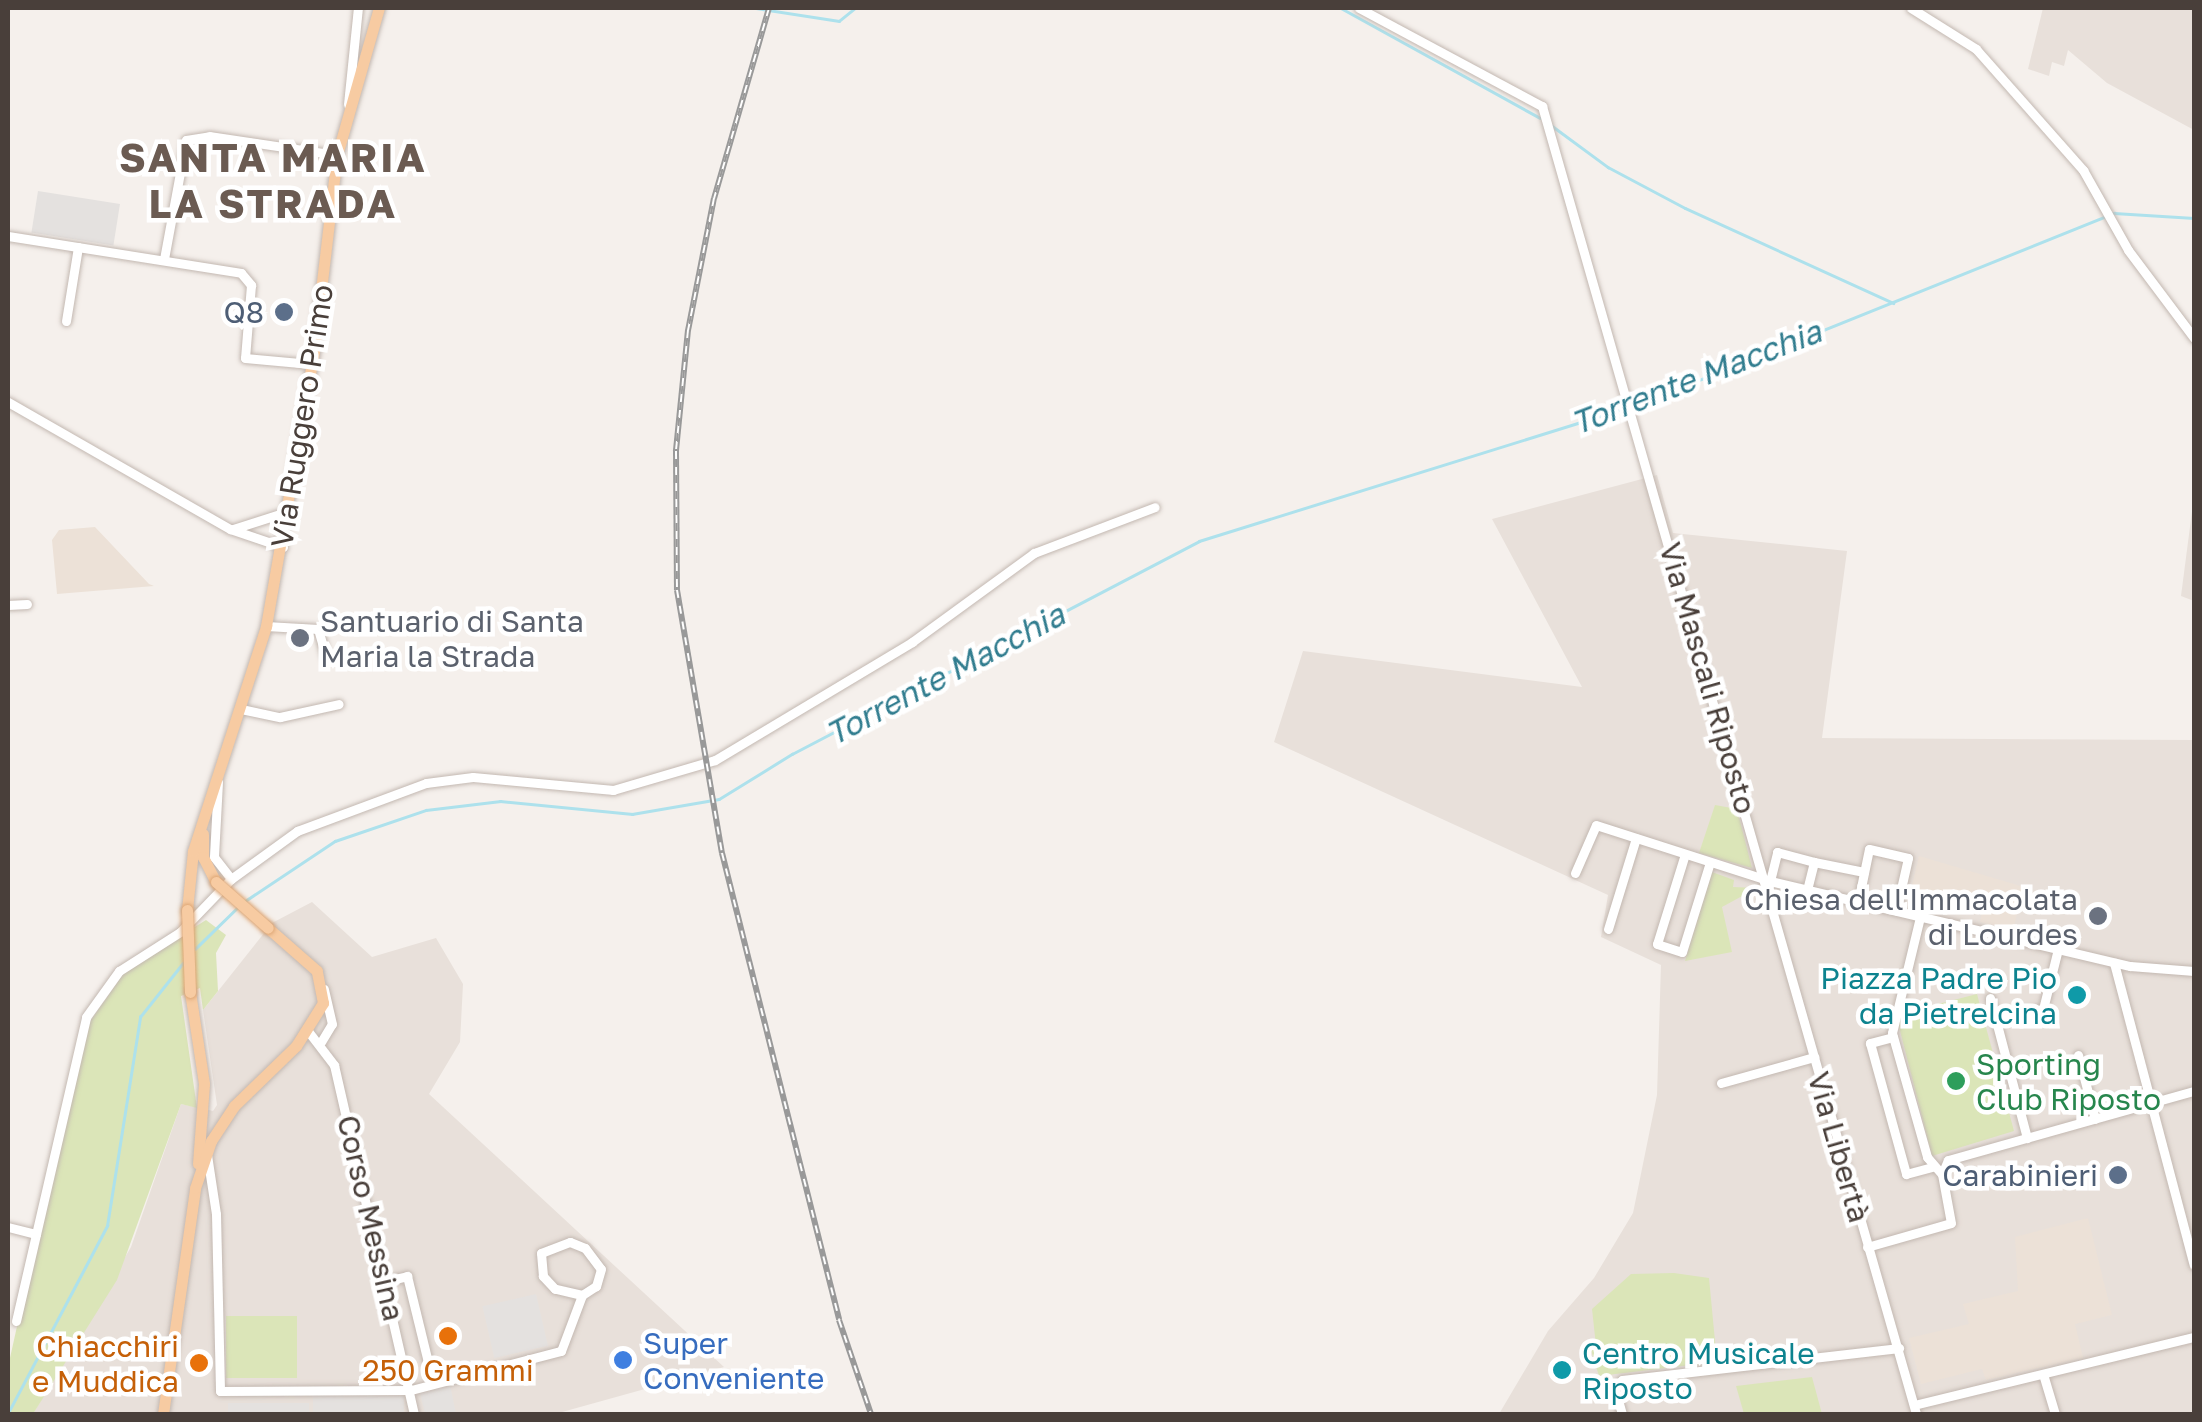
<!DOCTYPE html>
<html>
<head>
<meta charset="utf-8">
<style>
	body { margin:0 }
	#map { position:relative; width:2202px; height:1422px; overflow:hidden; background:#f5f0ec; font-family:"Golos Text",sans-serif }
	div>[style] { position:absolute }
	.residential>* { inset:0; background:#e8e0da }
	.education>* { inset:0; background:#ece1d7 }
	.green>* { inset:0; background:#dbe5b8; transform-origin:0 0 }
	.parking>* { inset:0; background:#e4e1df; transform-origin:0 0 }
	.stream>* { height:2.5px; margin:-1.25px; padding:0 1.25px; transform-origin:1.25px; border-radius:1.25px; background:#ade1ec }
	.roads { filter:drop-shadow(0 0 2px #c3b8b1) drop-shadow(0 0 2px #c3b8b1) }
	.minor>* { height:9px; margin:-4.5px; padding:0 4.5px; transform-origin:4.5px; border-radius:4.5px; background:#fff }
	.major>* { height:11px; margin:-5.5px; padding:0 5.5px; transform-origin:5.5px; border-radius:5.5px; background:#f7cba2 }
	.rail>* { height:6px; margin-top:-3px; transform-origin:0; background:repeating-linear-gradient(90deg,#fff 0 8px,#999 0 16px); box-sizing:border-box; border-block:2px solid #999 }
	.bridges { filter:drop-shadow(0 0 2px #dca472) drop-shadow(0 0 2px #dca472) }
	.major-bridge>* { height:11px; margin:-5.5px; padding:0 5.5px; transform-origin:5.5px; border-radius:5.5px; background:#f7cba2 }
	.dots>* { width:28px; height:28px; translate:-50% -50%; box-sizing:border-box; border:5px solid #fff; border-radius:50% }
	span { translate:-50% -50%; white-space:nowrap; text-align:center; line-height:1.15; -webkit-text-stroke:9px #fff; paint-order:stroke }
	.service-label { font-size:30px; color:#4e5e75 }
	.right { translate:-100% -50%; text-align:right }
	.street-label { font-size:30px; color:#493f3a }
	.worship-label { font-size:30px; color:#5b616d }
	.left { translate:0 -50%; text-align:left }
	.culture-label { font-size:30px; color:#0d838f }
	.leisure-label { font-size:30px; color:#27864d }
	.shop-label { font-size:30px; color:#366cbe }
	.food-label { font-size:30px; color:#c56008 }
	.water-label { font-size:32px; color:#317d8f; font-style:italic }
	.district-label { font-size:40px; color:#6b5b52; font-weight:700; letter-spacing:2.5px }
	.frame { position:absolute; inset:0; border:10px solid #493f3a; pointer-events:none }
</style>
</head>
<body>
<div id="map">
	<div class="residential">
		<i style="clip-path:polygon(2043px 8px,2194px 8px,2194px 130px,2107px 83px,2068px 50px,2064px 66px,2052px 62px,2049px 76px,2028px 69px)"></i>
		<i style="clip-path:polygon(1657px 475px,1673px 533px,1847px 551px,1822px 738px,2194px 740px,2194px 1414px,1499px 1414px,1548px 1331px,1594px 1278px,1633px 1213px,1657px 1095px,1661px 965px,1601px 937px,1608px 895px,1274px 742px,1303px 651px,1582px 687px,1492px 519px)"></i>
		<i style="clip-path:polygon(2194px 496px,2194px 601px,2181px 596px)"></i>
		<i style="clip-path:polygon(312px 902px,372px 957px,436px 938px,463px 984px,460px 1042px,429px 1094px,724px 1367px,555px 1414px,33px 1414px,131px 1247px,181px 1104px,213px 1111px,217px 1105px,203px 1010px,272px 923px)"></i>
	</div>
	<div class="education">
		<i style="clip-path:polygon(95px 527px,149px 584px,154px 586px,57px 594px,52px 540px,59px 530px)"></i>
		<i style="clip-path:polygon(1919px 856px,2024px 887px,2013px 930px,1980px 922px,1984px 900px,1969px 897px,1966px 912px,1909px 899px)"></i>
		<i style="clip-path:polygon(2088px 1218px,2112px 1315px,2075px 1324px,2083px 1358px,1986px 1380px,1982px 1369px,1921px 1384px,1909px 1338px,1969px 1324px,1963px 1304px,2018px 1291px,2015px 1237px)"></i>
	</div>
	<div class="green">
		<i style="clip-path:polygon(1715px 805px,1737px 809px,1752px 868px,1699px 853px)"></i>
		<i style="clip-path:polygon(1712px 872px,1734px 880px,1733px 887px,1757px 888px,1722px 907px,1732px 952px,1685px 961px)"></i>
		<i style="clip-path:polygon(206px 920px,226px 935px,216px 953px,218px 991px,203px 1010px,200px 988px,181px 996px,197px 1108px,181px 1104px,117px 1280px,33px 1414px,8px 1414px,8px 1367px,82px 1033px,126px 970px)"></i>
		<i style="clip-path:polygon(1977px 994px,2014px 1131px,1932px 1156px,1898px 1023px,1907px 1012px)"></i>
		<i style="clip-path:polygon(1674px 1273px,1709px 1278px,1717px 1362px,1599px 1376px,1590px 1347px,1596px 1346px,1592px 1309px,1631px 1274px)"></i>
		<i style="left:226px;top:1316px;width:71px;height:62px"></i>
		<i style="clip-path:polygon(1812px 1377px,1822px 1414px,1744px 1414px,1736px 1386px)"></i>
	</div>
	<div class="parking">
		<i style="left:38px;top:191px;width:83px;height:42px;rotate:9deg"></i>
		<i style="left:536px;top:1294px;width:53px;height:55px;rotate:77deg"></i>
		<i style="clip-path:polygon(450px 1385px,456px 1414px,425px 1414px,420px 1393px)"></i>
		<i style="left:313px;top:1396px;width:91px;height:18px"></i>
		<i style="left:228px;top:1403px;width:81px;height:11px"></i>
	</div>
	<div class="stream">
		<i style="left:756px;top:8px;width:84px;rotate:8.9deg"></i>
		<i style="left:839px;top:21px;width:21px;rotate:-39deg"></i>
		<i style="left:1341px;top:8px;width:227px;rotate:28.9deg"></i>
		<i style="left:1551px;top:125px;width:71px;rotate:36.4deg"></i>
		<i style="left:1608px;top:167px;width:87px;rotate:28deg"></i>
		<i style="left:1685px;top:208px;width:229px;rotate:24.5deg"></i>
		<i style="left:1632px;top:407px;width:520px;rotate:-21.92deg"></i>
		<i style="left:2114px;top:213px;width:80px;rotate:3.6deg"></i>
		<i style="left:245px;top:901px;width:108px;rotate:-33.7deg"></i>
		<i style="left:335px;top:841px;width:96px;rotate:-18.8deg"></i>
		<i style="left:426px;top:810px;width:75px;rotate:-6.9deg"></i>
		<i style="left:500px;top:801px;width:133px;rotate:5.6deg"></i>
		<i style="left:632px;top:814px;width:88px;rotate:-9.8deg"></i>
		<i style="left:719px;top:799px;width:86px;rotate:-31.7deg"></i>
		<i style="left:792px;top:754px;width:459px;rotate:-27.6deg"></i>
		<i style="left:1199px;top:541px;width:445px;rotate:-17.3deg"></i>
		<i style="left:195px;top:949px;width:62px;rotate:-44.3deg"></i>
		<i style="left:8px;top:1413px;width:212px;rotate:-62.1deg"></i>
		<i style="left:107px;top:1226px;width:212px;rotate:-81deg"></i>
		<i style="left:140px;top:1017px;width:69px;rotate:-51.5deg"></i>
	</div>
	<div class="roads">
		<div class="minor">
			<i style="left:1359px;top:8px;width:208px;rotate:28.2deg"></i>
			<i style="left:1542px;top:106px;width:1360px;rotate:74.04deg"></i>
			<i style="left:1911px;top:8px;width:77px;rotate:32.2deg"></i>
			<i style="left:1976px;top:49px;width:162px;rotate:48.5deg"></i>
			<i style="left:2083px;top:170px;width:92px;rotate:60.6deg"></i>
			<i style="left:2128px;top:250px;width:110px;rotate:53.1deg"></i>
			<i style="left:348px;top:104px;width:97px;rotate:-84.1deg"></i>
			<i style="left:8px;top:236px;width:236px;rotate:9deg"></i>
			<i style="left:241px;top:273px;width:16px;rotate:50deg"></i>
			<i style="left:251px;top:285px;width:73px;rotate:94.7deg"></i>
			<i style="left:245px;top:358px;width:66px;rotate:5.2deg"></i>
			<i style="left:164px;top:259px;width:121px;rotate:-79.5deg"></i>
			<i style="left:186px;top:140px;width:24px;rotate:-9deg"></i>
			<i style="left:210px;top:136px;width:128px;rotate:8.5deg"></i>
			<i style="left:66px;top:321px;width:75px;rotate:-80.8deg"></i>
			<i style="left:8px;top:402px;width:256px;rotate:29.8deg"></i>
			<i style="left:230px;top:529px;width:56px;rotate:18.8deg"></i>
			<i style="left:233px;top:529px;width:59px;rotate:-17.8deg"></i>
			<i style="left:8px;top:605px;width:19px;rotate:-3deg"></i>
			<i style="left:266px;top:626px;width:52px;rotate:3.3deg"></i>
			<i style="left:318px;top:629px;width:29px;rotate:74deg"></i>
			<i style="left:241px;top:709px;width:40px;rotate:12deg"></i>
			<i style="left:280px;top:717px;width:60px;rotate:-12.4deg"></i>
			<i style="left:218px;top:782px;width:75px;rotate:93.1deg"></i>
			<i style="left:214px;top:857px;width:28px;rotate:52deg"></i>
			<i style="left:1685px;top:854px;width:94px;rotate:107.3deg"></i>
			<i style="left:1657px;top:944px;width:26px;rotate:18deg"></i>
			<i style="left:1682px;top:952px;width:94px;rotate:-72.7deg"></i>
			<i style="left:1575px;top:873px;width:52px;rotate:-66.4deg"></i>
			<i style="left:1596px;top:825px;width:183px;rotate:17.8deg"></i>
			<i style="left:1770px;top:881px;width:370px;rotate:13.3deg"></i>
			<i style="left:2130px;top:966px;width:64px;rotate:4.5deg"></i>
			<i style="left:1770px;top:881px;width:30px;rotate:-76deg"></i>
			<i style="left:1777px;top:852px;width:38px;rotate:15deg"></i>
			<i style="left:1807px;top:890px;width:29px;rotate:-76deg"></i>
			<i style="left:1814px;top:862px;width:51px;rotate:11.3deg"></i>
			<i style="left:1858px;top:902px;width:54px;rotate:-78.3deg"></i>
			<i style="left:1869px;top:849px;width:40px;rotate:13deg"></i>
			<i style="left:1908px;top:858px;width:54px;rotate:102.8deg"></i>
			<i style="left:1920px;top:917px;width:119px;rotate:103.6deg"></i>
			<i style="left:1892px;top:1033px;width:129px;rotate:74.2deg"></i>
			<i style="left:1927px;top:1157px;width:23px;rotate:49deg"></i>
			<i style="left:1608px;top:929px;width:95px;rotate:-72.9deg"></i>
			<i style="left:2114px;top:963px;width:312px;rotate:75.2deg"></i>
			<i style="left:1990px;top:998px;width:145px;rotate:75.2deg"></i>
			<i style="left:1995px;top:1018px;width:49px;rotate:-10.6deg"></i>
			<i style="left:2043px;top:1009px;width:62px;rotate:-76deg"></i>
			<i style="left:308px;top:1031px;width:43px;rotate:52.6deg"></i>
			<i style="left:334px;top:1065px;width:358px;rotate:77.1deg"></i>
			<i style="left:1893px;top:1037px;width:24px;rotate:165deg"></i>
			<i style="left:1870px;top:1043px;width:136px;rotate:74.6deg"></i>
			<i style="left:1906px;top:1174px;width:27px;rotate:-15deg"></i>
			<i style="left:321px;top:1042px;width:21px;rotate:-59deg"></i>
			<i style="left:332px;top:1024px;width:36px;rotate:-103deg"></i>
			<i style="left:2078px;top:1055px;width:66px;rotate:75.1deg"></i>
			<i style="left:1721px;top:1083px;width:97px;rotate:-15.6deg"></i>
			<i style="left:207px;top:1155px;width:60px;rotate:81.3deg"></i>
			<i style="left:216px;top:1214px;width:177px;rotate:88.7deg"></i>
			<i style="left:220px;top:1391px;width:191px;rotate:-0.3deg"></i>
			<i style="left:411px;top:1390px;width:155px;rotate:-14.6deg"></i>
			<i style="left:561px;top:1351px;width:60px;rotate:-69.4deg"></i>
			<i style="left:8px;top:1227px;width:29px;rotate:14deg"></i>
			<i style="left:570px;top:1242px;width:16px;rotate:22deg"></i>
			<i style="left:585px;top:1248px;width:26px;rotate:53deg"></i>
			<i style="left:601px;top:1269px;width:18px;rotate:106deg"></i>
			<i style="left:596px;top:1286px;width:17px;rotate:147deg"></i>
			<i style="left:582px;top:1295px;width:28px;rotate:-167deg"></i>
			<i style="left:555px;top:1289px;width:18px;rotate:-133deg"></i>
			<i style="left:543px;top:1276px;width:23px;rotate:-95deg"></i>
			<i style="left:541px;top:1253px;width:31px;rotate:-21deg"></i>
			<i style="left:1867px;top:1247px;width:87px;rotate:-15.9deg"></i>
			<i style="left:1951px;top:1223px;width:50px;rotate:-100.4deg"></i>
			<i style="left:1942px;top:1174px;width:15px;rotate:-67deg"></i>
			<i style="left:1948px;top:1160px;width:255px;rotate:-15.7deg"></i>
			<i style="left:386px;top:1281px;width:22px;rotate:-13deg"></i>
			<i style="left:407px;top:1276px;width:110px;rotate:76.3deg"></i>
			<i style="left:16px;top:1321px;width:312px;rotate:-77deg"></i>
			<i style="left:86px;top:1017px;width:57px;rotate:-54.3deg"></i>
			<i style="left:119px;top:971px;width:72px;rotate:-32.6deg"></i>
			<i style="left:180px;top:932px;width:74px;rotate:-46.1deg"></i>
			<i style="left:231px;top:879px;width:82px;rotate:-36deg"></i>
			<i style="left:297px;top:831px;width:138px;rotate:-20.4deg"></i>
			<i style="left:426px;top:783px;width:47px;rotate:-7.3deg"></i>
			<i style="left:473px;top:777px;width:141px;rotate:5.3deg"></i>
			<i style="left:613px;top:790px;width:106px;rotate:-16.4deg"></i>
			<i style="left:715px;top:760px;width:230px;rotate:-30.9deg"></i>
			<i style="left:912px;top:642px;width:151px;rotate:-36.1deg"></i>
			<i style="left:1034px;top:553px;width:129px;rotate:-20.8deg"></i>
			<i style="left:2043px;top:1374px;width:42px;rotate:73.3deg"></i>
			<i style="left:1914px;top:1405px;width:288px;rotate:-13.7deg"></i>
			<i style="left:1622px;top:1414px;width:26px;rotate:-106deg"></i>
			<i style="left:1615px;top:1389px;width:11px;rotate:-52deg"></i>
			<i style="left:1622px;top:1380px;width:279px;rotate:-6.6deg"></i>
		</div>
		<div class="major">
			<i style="left:203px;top:834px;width:23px;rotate:90deg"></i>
			<i style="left:203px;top:857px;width:28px;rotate:63deg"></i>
			<i style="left:187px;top:910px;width:59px;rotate:-84.2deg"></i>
			<i style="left:193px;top:851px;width:237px;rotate:-72deg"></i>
			<i style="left:266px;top:626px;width:280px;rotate:-80.1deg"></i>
			<i style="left:314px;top:350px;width:196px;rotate:-83.3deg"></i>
			<i style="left:337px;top:155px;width:153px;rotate:-74.1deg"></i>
			<i style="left:190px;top:992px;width:93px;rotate:81.3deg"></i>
			<i style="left:204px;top:1084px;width:80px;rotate:94.3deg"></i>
			<i style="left:163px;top:1414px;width:228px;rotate:-81.9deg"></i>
			<i style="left:195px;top:1188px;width:50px;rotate:-71.2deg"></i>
			<i style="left:211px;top:1141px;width:42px;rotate:-56.7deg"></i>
			<i style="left:234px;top:1106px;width:86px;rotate:-44.1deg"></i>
			<i style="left:296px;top:1046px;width:51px;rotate:-57.9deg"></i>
			<i style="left:323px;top:1003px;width:33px;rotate:-101deg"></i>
			<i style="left:317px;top:971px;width:65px;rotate:-138.7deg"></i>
		</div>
	</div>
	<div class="rail">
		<i style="left:769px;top:8px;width:198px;rotate:106.1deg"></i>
		<i style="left:714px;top:198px;width:135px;rotate:101.1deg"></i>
		<i style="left:688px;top:330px;width:122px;rotate:95.7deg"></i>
		<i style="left:676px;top:451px;width:139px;rotate:89.6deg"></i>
		<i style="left:677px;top:590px;width:267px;rotate:80.3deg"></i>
		<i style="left:722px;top:853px;width:481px;rotate:75.9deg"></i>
		<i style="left:839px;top:1320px;width:99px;rotate:71.2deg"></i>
	</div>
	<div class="bridges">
		<div class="major-bridge">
			<i style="left:216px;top:882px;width:69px;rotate:41.5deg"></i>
			<i style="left:187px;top:910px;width:82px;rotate:87.9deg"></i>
		</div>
	</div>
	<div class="dots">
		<i style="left:284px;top:312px;background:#5c6f8a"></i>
		<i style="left:300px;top:638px;background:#6b7280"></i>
		<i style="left:2098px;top:916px;background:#6b7280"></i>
		<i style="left:2077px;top:995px;background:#0f9aa8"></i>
		<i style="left:1956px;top:1081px;background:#2e9e5b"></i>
		<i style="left:2118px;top:1175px;background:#5c6f8a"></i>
		<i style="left:448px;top:1336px;background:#e8710a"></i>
		<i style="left:623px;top:1360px;background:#3f7fe0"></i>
		<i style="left:199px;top:1363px;background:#e8710a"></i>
		<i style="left:1562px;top:1370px;background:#0f9aa8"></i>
	</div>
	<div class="service-label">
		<span class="right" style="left:264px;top:312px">Q8</span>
		<span class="right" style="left:2098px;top:1175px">Carabinieri</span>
	</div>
	<div class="street-label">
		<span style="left:302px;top:416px;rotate:-81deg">Via Ruggero Primo</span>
		<span style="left:1708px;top:678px;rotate:74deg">Via Mascali Riposto</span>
		<span style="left:1839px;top:1147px;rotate:74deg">Via Libertà</span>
		<span style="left:371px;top:1218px;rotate:77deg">Corso Messina</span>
	</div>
	<div class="worship-label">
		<span class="left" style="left:320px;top:638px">Santuario di Santa<br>Maria la Strada</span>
		<span class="right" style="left:2078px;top:916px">Chiesa dell'Immacolata<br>di Lourdes</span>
	</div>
	<div class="culture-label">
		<span class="right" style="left:2057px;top:995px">Piazza Padre Pio<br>da Pietrelcina</span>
		<span class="left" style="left:1582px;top:1370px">Centro Musicale<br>Riposto</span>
	</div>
	<div class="leisure-label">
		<span class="left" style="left:1976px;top:1081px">Sporting<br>Club Riposto</span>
	</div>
	<div class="shop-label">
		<span class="left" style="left:643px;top:1360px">Super<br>Conveniente</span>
	</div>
	<div class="food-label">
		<span class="right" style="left:179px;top:1363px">Chiacchiri<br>e Muddica</span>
		<span style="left:448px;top:1370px">250 Grammi</span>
	</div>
	<div class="water-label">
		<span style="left:1696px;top:377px;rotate:-21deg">Torrente Macchia</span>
		<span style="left:945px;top:674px;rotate:-28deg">Torrente Macchia</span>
	</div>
	<div class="district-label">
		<span style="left:273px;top:180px">SANTA MARIA<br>LA STRADA</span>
	</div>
	<div class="frame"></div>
</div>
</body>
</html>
